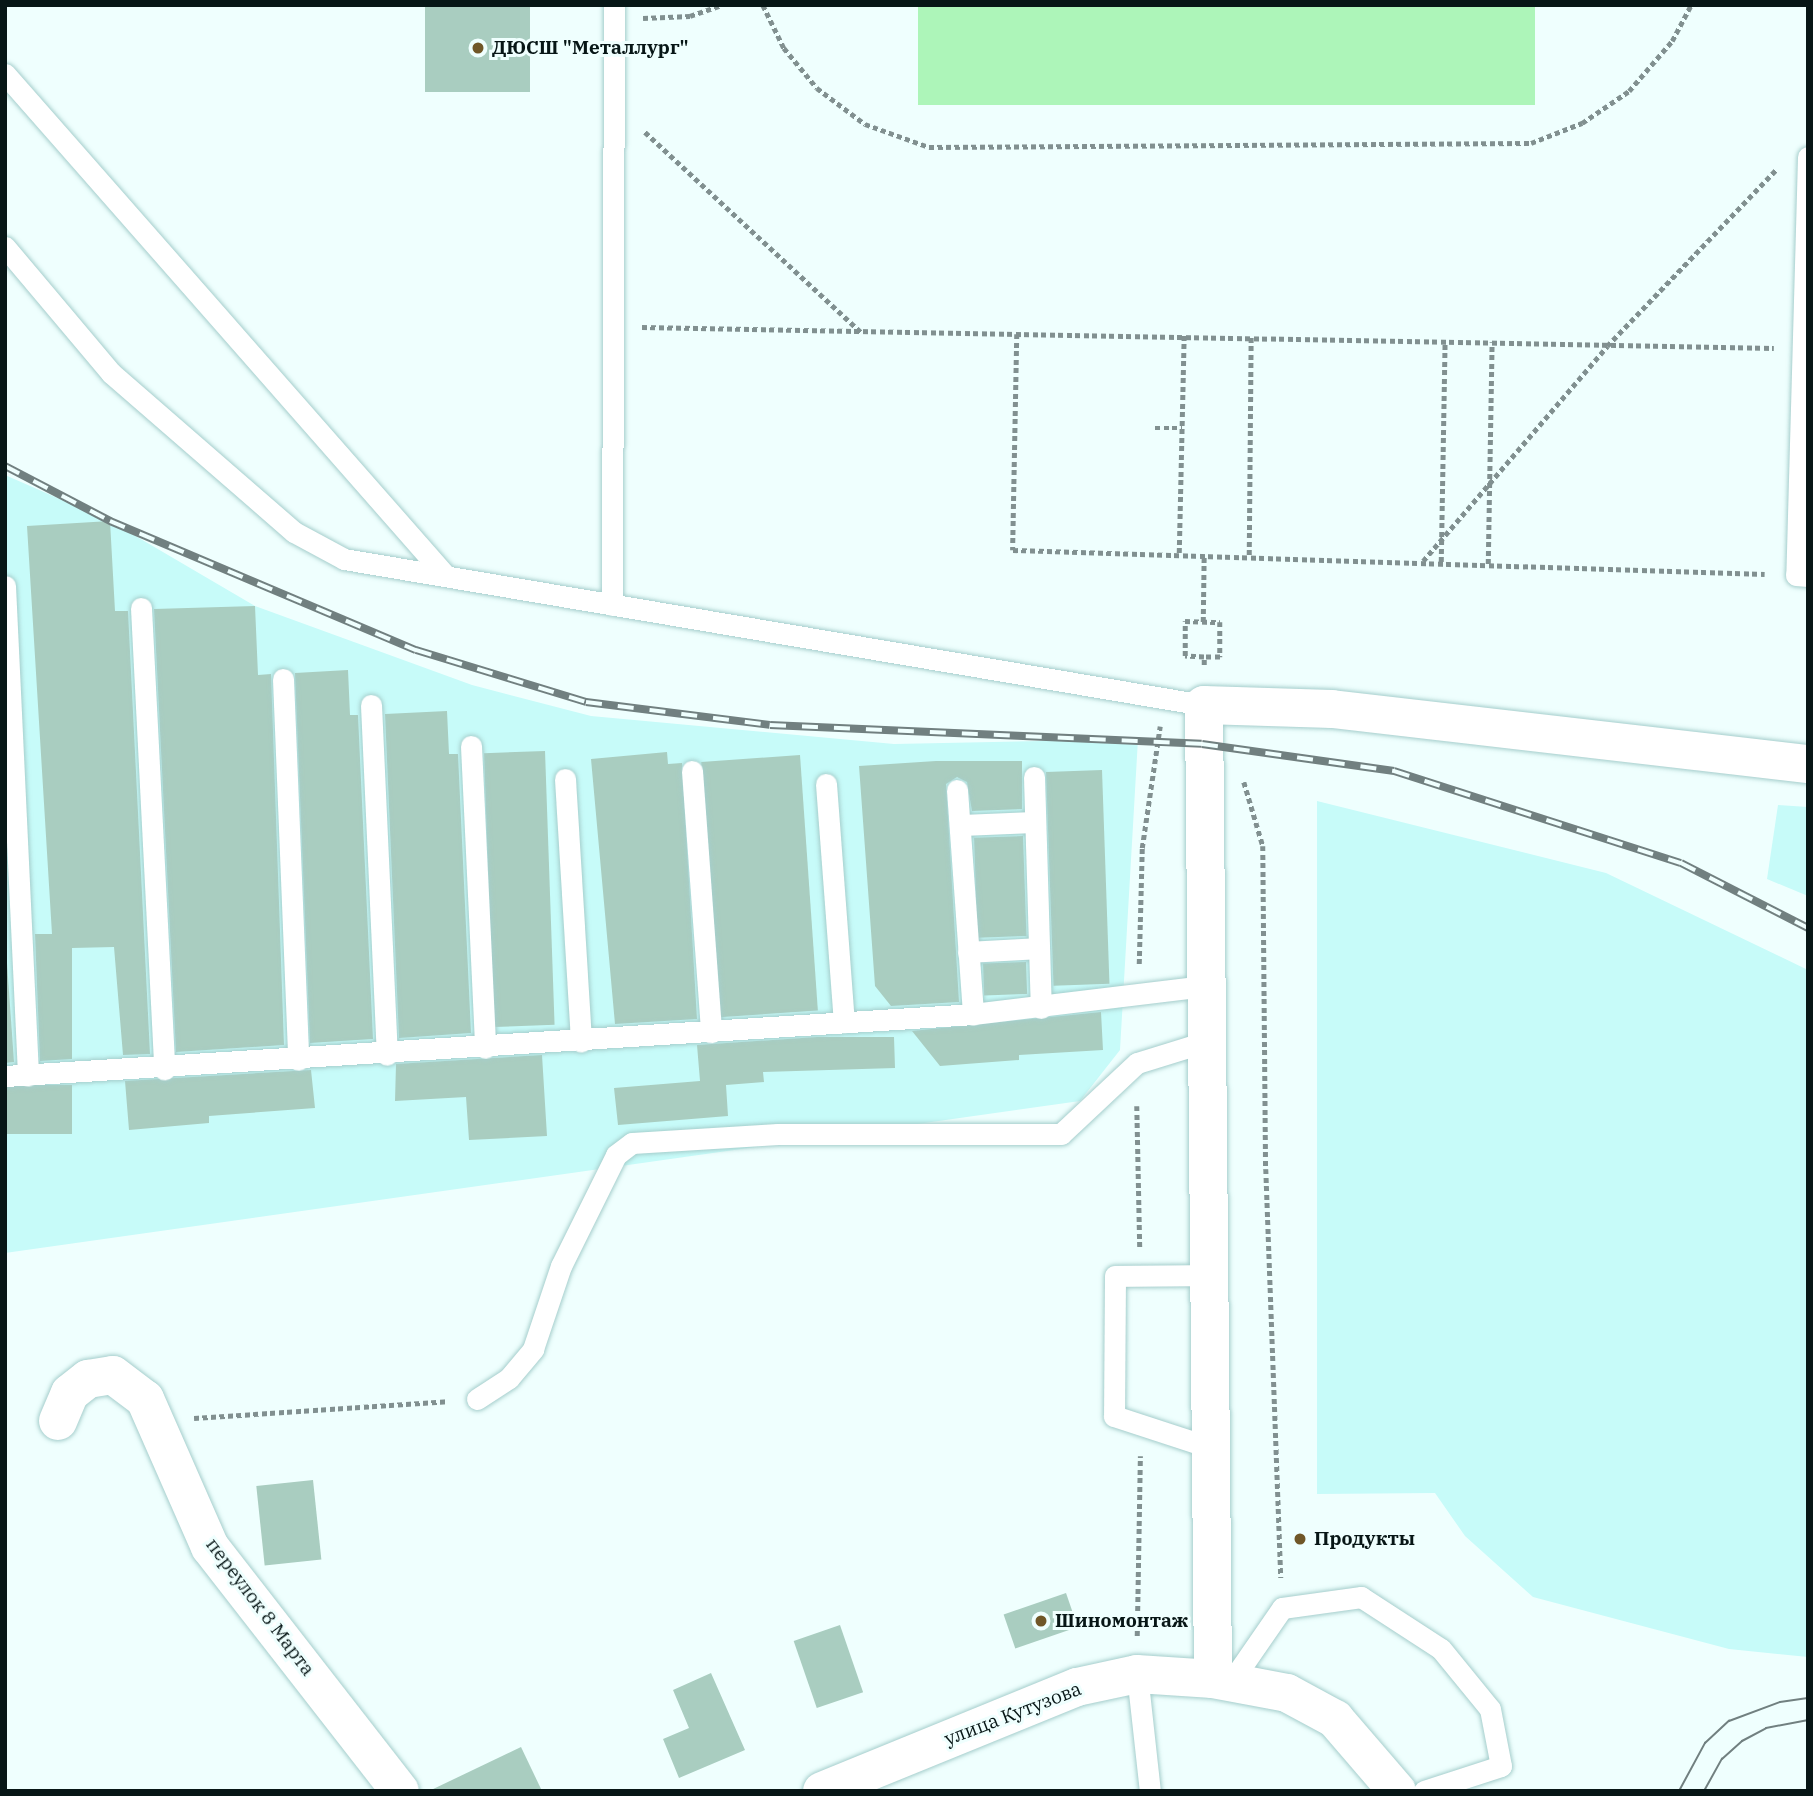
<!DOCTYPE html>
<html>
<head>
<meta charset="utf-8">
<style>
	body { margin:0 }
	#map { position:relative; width:1813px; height:1796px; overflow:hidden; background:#effffe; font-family:"IBM Plex Serif",serif }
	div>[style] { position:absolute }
	.built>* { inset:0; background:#c7fbf9 }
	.green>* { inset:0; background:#adf5b9; transform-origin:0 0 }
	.building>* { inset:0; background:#a9cdc0; transform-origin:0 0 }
	.path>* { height:4.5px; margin-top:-2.25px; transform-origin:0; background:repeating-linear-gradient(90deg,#819090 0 5px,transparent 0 8.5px) }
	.roads { filter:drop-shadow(0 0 2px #a5cecc) drop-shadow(0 0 2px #a5cecc) }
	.lane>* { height:21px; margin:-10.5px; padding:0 10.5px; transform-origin:10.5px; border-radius:10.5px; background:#fff }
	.street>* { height:38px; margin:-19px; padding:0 19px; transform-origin:19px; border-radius:19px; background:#fff }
	.secondary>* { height:38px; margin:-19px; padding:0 19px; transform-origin:19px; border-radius:19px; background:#fff }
	.tram>* { height:2px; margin:-1px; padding:0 1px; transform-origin:1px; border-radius:1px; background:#718080 }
	.rail>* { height:8px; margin-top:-4px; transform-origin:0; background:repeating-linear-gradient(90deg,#effffe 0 16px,#718080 0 32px); box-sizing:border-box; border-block:2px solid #718080 }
	.dots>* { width:19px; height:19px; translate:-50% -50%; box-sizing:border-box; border:4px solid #effffe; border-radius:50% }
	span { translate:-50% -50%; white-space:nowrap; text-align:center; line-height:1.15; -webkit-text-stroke:6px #effffe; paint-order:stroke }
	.poi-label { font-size:19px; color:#071616; font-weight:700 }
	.left { translate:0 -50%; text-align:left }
	.street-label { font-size:19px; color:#071616 }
	.frame { position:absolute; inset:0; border:7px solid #071616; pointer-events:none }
</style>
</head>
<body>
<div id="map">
	<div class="built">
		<i style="clip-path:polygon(5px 475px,110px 521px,255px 606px,472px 685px,591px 716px,894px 744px,1138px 739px,1120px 1050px,1080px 1101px,5px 1253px)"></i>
		<i style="clip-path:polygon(1317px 801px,1606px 873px,1808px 970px,1808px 1657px,1729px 1649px,1533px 1597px,1465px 1536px,1435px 1493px,1317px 1494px)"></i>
		<i style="clip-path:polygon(1778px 805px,1808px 807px,1808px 896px,1767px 879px)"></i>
	</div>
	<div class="green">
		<i style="left:918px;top:5px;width:617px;height:100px"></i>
	</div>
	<div class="building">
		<i style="left:425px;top:5px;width:105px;height:87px"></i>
		<i style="clip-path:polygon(110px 521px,115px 611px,128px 611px,150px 1054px,123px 1055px,114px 947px,72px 948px,72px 1059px,40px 1061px,35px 934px,52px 934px,27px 526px)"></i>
		<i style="clip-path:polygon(255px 606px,258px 675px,271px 674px,284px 1045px,176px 1052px,154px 609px)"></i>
		<i style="clip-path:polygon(348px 670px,350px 715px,358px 715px,373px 1039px,310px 1043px,295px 673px)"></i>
		<i style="clip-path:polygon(447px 711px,449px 754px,458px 754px,471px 1033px,399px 1038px,385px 714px)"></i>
		<i style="left:545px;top:751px;width:274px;height:61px;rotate:88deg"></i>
		<i style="clip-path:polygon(667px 752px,668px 764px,682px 763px,697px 1019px,615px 1024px,591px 759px)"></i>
		<i style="left:800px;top:755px;width:256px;height:99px;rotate:86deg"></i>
		<i style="clip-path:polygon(936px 761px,1022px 761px,1022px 809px,972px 811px,967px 782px,957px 777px,946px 784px,959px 1002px,891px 1006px,875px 986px,859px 766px)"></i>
		<i style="left:1102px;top:770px;width:214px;height:56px;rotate:88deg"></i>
		<i style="left:1023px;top:836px;width:100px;height:49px;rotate:88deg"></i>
		<i style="clip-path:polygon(5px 935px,14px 1062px,5px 1063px)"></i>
		<i style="left:1026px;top:962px;width:32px;height:43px;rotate:88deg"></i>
		<i style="clip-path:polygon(1101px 1012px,1103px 1050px,1019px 1055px,1019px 1060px,940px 1066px,912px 1031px)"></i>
		<i style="clip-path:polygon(817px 1037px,894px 1037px,895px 1068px,763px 1072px,764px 1082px,726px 1085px,728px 1116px,618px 1125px,614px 1088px,700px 1081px,697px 1045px)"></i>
		<i style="clip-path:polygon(542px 1055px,547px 1136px,469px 1140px,466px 1097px,395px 1101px,396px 1064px)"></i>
		<i style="clip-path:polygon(311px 1070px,315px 1108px,209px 1116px,209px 1123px,129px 1130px,125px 1081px)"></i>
		<i style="left:72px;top:1085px;width:49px;height:67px;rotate:90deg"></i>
		<i style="left:313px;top:1480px;width:80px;height:57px;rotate:84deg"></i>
		<i style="left:1066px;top:1593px;width:36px;height:66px;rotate:71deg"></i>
		<i style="left:840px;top:1625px;width:71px;height:49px;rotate:71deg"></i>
		<i style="clip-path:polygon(711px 1673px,745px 1750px,679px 1778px,663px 1739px,689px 1728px,673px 1690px)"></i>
		<i style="clip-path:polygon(521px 1747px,542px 1791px,429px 1791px)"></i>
	</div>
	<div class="path">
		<i style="left:763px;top:5px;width:48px;rotate:64deg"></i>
		<i style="left:784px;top:48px;width:52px;rotate:50.5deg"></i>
		<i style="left:817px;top:88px;width:60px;rotate:36.9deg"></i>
		<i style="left:865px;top:124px;width:68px;rotate:19.8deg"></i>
		<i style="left:929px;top:147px;width:602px;rotate:-0.38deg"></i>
		<i style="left:1531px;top:143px;width:55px;rotate:-21.4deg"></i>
		<i style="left:1582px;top:123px;width:57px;rotate:-34.2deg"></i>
		<i style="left:1629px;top:91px;width:66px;rotate:-49.3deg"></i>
		<i style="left:1672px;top:41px;width:41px;rotate:-62.2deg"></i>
		<i style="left:643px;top:18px;width:47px;rotate:-2.4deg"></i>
		<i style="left:690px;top:16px;width:34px;rotate:-19deg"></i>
		<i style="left:645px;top:132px;width:296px;rotate:42.8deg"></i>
		<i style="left:642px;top:327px;width:1132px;rotate:1.06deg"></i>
		<i style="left:1017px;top:334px;width:216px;rotate:91.1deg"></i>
		<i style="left:1013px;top:550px;width:752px;rotate:1.83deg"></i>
		<i style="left:1155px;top:428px;width:27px"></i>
		<i style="left:1179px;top:553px;width:218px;rotate:-88.7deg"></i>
		<i style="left:1249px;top:555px;width:218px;rotate:-89.5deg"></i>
		<i style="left:1423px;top:561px;width:283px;rotate:-49.4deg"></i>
		<i style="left:1607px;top:346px;width:244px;rotate:-46.2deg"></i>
		<i style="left:1441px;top:562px;width:221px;rotate:-89deg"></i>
		<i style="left:1488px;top:564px;width:222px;rotate:-89deg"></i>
		<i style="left:1203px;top:622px;width:68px;rotate:-89.2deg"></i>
		<i style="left:1204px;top:665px;width:8px;rotate:-90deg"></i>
		<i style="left:1204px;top:657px;width:19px;rotate:-177deg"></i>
		<i style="left:1185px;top:656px;width:35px;rotate:-90deg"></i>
		<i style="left:1185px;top:621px;width:35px;rotate:2deg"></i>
		<i style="left:1220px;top:622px;width:35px;rotate:90deg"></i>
		<i style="left:1220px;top:657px;width:16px;rotate:180deg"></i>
		<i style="left:1244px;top:782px;width:67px;rotate:73.5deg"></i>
		<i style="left:1263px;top:846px;width:323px;rotate:89.5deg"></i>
		<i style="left:1266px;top:1169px;width:409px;rotate:87.9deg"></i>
		<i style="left:1139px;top:964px;width:116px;rotate:-88.5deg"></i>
		<i style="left:1142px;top:848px;width:123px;rotate:-81.6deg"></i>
		<i style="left:1137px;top:1106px;width:142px;rotate:88.8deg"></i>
		<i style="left:194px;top:1418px;width:254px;rotate:-3.8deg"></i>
		<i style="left:1137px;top:1636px;width:180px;rotate:-89deg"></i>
	</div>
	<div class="roads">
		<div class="lane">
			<i style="left:5px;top:74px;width:667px;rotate:48.71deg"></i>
			<i style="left:1808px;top:157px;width:418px;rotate:91.6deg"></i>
			<i style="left:1796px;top:575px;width:12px;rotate:5deg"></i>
			<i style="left:5px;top:247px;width:165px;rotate:49.9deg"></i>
			<i style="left:111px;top:373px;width:242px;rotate:41deg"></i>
			<i style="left:294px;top:532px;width:57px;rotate:28.4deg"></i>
			<i style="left:344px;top:559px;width:872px;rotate:9.64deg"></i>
			<i style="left:5px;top:586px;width:490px;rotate:87.3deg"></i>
			<i style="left:612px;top:605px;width:600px;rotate:-89.81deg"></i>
			<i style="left:141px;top:608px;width:462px;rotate:87.1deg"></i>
			<i style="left:283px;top:679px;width:381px;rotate:87.7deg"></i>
			<i style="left:371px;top:705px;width:350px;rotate:87.4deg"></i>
			<i style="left:471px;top:746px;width:302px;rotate:87.3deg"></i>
			<i style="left:692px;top:771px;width:262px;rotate:85.8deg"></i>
			<i style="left:1034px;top:777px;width:231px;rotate:88.3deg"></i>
			<i style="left:565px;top:779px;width:263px;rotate:86.5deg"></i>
			<i style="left:826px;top:784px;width:239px;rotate:85.7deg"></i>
			<i style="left:957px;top:790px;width:225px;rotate:85.9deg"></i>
			<i style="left:960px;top:825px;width:75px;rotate:-2.3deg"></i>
			<i style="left:968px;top:952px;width:71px;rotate:-3.2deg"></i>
			<i style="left:5px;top:1076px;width:970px;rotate:-3.66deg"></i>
			<i style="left:973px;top:1014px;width:233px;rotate:-6.9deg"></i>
			<i style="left:1211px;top:1275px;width:96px;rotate:179.4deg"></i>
			<i style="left:1115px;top:1276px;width:140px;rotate:90.4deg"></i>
			<i style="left:1114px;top:1416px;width:103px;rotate:18.1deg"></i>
			<i style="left:477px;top:1399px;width:38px;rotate:-33deg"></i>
			<i style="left:509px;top:1378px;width:38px;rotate:-50deg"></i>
			<i style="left:533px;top:1349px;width:88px;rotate:-71.4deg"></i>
			<i style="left:561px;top:1266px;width:124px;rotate:-63.6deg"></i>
			<i style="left:616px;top:1155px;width:20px;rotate:-37deg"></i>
			<i style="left:632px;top:1143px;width:146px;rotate:-3.5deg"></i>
			<i style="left:778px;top:1134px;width:283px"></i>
			<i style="left:1061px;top:1134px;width:104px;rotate:-43.1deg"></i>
			<i style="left:1137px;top:1063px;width:71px;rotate:-17.2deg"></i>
			<i style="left:1137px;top:1674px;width:118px;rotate:83.7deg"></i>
			<i style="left:1231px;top:1682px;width:90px;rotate:-55.4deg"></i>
			<i style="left:1282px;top:1608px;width:80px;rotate:-7.9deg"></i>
			<i style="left:1361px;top:1597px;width:95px;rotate:33deg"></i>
			<i style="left:1441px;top:1649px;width:77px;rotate:50.8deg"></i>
			<i style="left:1490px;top:1709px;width:58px;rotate:79.1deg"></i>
			<i style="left:1501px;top:1766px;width:81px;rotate:162deg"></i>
		</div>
		<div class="street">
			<i style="left:58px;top:1421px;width:30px;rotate:-67deg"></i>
			<i style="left:70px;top:1393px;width:23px;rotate:-38deg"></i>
			<i style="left:88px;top:1379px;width:25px;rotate:-9deg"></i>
			<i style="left:113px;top:1375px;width:40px;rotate:37deg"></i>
			<i style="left:145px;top:1399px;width:162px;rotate:66.3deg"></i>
			<i style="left:210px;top:1547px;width:309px;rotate:52.1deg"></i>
			<i style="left:1213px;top:1679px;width:974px;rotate:-90.53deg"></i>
			<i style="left:1204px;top:705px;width:128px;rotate:1.8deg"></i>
			<i style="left:1332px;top:709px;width:479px;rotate:6.6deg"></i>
		</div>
		<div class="secondary">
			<i style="left:822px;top:1791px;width:275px;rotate:-22.2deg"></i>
			<i style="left:1077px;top:1687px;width:61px;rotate:-12.2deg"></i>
			<i style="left:1137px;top:1674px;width:76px;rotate:3.8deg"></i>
			<i style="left:1213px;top:1679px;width:75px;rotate:10.7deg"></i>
			<i style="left:1287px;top:1693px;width:55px;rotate:28.4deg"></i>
			<i style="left:1335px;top:1719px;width:95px;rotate:49.3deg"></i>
		</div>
	</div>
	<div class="tram">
		<i style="left:1679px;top:1791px;width:55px;rotate:-61.6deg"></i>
		<i style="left:1705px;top:1743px;width:33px;rotate:-43deg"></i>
		<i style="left:1729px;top:1721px;width:54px;rotate:-20.4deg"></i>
		<i style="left:1780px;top:1702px;width:28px;rotate:-8deg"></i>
		<i style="left:1704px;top:1791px;width:37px;rotate:-61deg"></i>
		<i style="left:1722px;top:1759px;width:27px;rotate:-42deg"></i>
		<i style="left:1742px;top:1741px;width:27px;rotate:-28deg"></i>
		<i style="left:1766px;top:1728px;width:43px;rotate:-10.8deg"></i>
	</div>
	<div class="rail">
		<i style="left:5px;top:466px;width:119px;rotate:27.6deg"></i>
		<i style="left:110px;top:521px;width:332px;rotate:22.9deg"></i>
		<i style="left:416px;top:650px;width:178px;rotate:17deg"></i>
		<i style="left:586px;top:702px;width:185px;rotate:7.1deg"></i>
		<i style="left:770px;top:725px;width:432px;rotate:2.5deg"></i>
		<i style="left:1202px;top:744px;width:194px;rotate:8deg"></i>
		<i style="left:1394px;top:771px;width:301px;rotate:17.8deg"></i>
		<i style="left:1681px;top:863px;width:143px;rotate:27.1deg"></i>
	</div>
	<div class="dots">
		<i style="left:478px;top:48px;background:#705728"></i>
		<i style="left:1300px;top:1539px;background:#705728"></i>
		<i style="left:1041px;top:1621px;background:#705728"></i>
	</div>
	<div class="poi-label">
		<span class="left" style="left:492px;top:48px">ДЮСШ "Металлург"</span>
		<span class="left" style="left:1314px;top:1539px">Продукты</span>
		<span class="left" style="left:1055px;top:1621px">Шиномонтаж</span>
	</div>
	<div class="street-label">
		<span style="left:260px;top:1607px;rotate:53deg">переулок 8 Марта</span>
		<span style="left:1013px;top:1714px;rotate:-21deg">улица Кутузова</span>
	</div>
	<div class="frame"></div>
</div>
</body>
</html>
